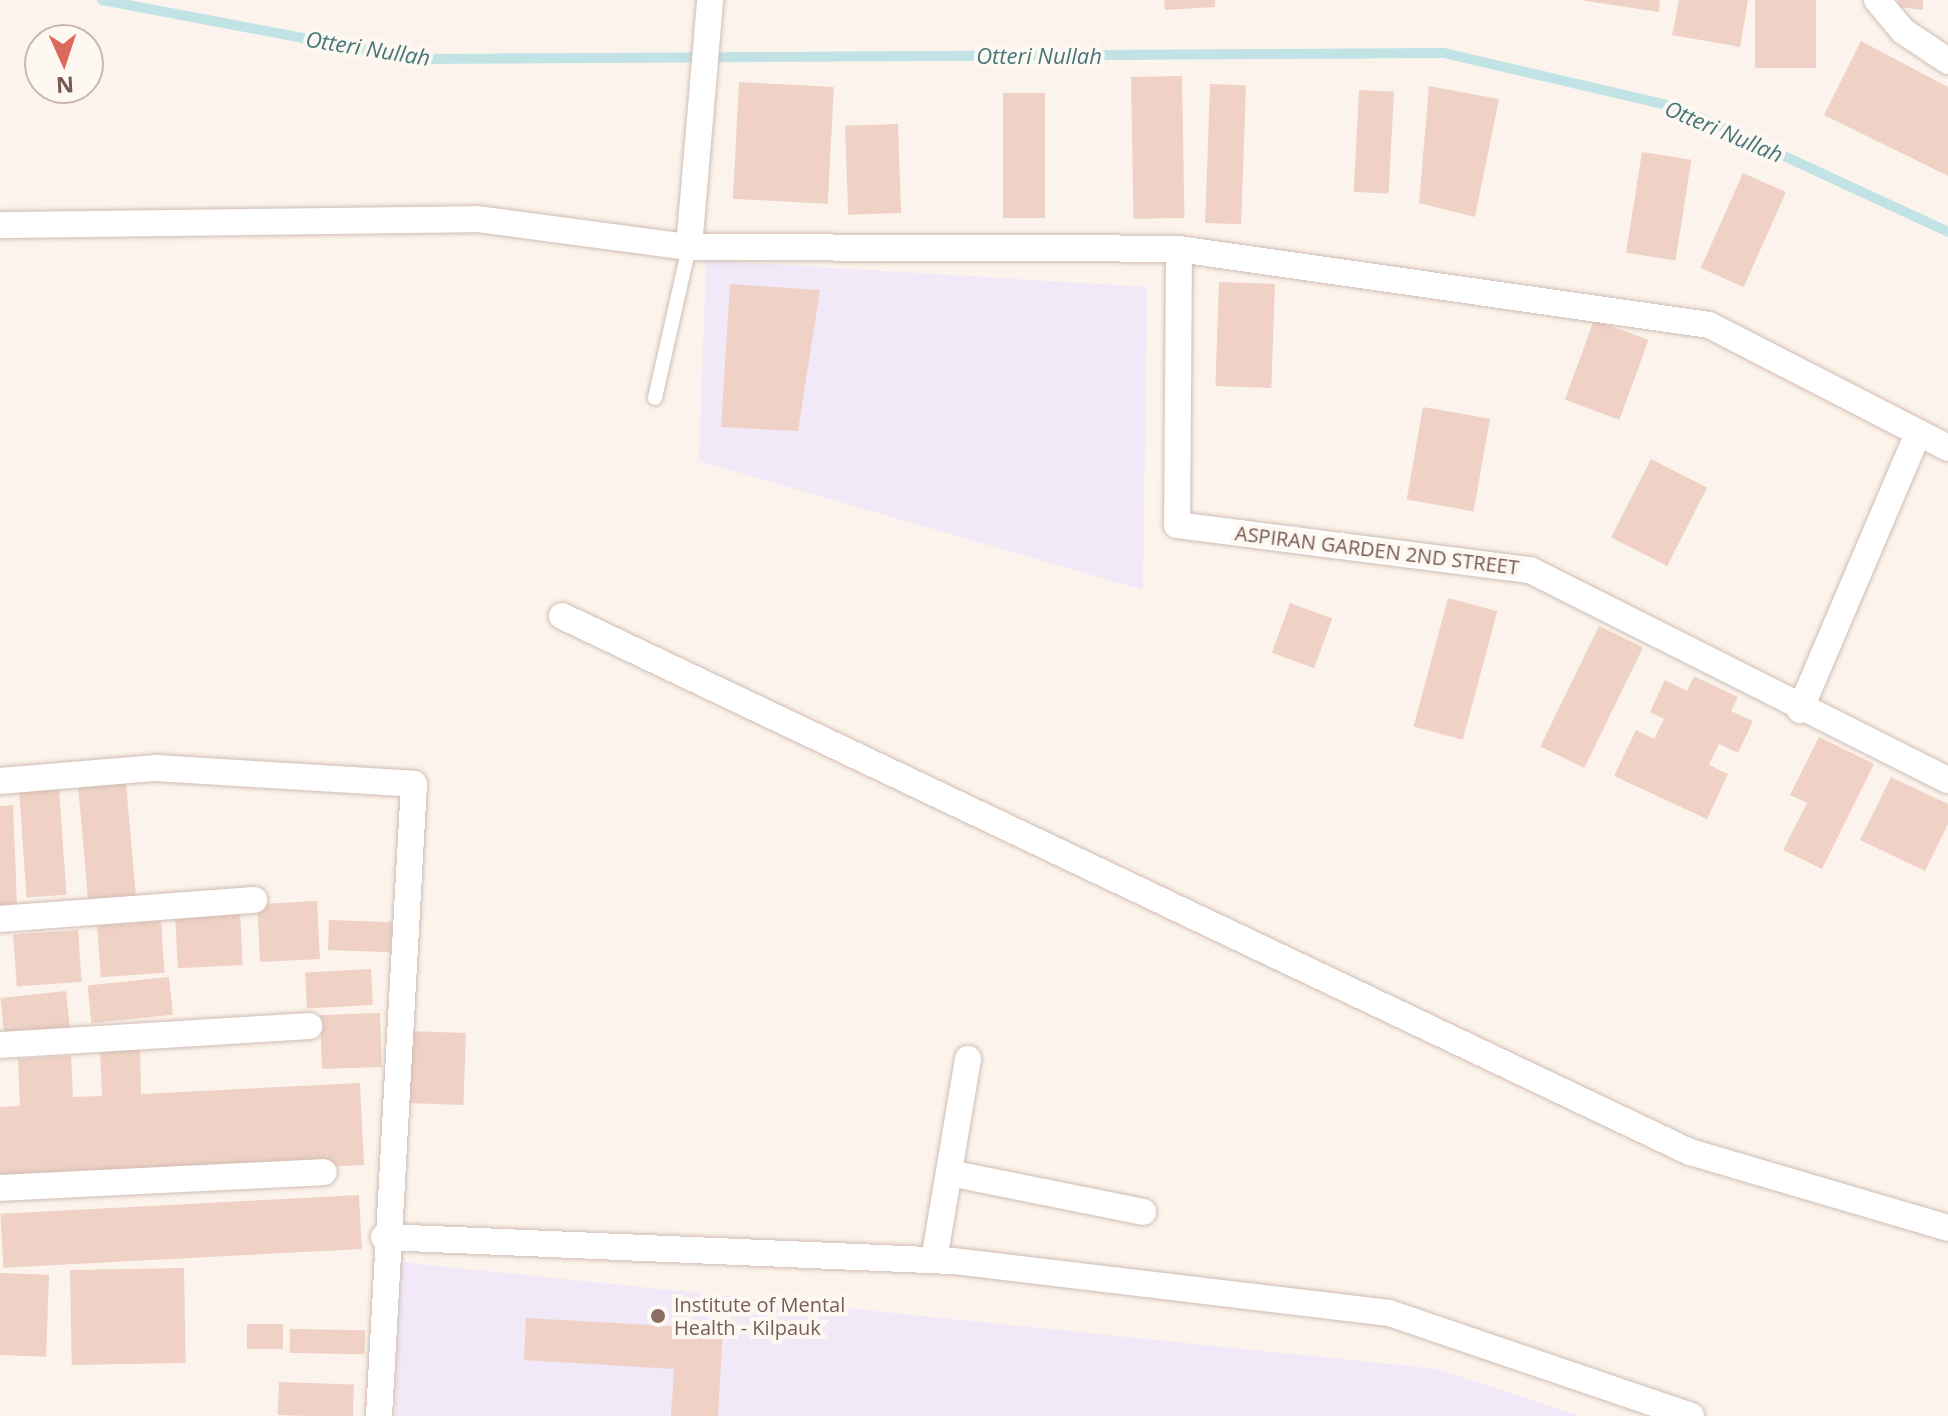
<!DOCTYPE html>
<html>
<head>
<meta charset="utf-8">
<style>
	body { margin:0 }
	#map { position:relative; width:1948px; height:1416px; overflow:hidden; background:#fcf4ec; font-family:"Open Sans",sans-serif }
	div>[style] { position:absolute }
	.education>* { inset:0; background:#f1e8f8 }
	.stream>* { height:10px; margin:-5px; padding:0 5px; transform-origin:5px; border-radius:5px; background:#c1e3e5 }
	.building>* { inset:0; background:#efd2c5; transform-origin:0 0 }
	.roads { filter:drop-shadow(0 0 2px #d0bdb4) drop-shadow(0 0 2px #d0bdb4) }
	.lane>* { height:14px; margin:-7px; padding:0 7px; transform-origin:7px; border-radius:7px; background:#fff }
	.street>* { height:26px; margin:-13px; padding:0 13px; transform-origin:13px; border-radius:13px; background:#fff }
	.dots>* { width:22px; height:22px; translate:-50% -50%; box-sizing:border-box; border:4px solid #fef8f3; border-radius:50% }
	span { translate:-50% -50%; white-space:nowrap; text-align:center; line-height:1.15; -webkit-text-stroke:8px #fef8f3; paint-order:stroke }
	.street-label { font-size:20px; color:#765950 }
	.education-label { font-size:20px; color:#785e54 }
	.left { translate:0 -50%; text-align:left }
	.water-label { font-size:22px; color:#447679; font-style:italic }
	.north { position:absolute; left:24px; top:24px; width:80px; height:80px; box-sizing:border-box; background:#fef8f3; border:2px solid #c8b8b2; border-radius:50%; rotate:177deg; font-size:22px; font-weight:700; line-height:32px; text-align:center; color:#765950 }
	.north::after { content:''; display:block; margin:auto; width:28px; height:36px; background:#dc6a5b; clip-path:polygon(50% 0,100% 100%,50% 72%,0 100%) }
</style>
</head>
<body>
<div id="map">
	<div class="education">
		<i style="clip-path:polygon(706px 260px,1147px 287px,1143px 590px,699px 461px)"></i>
		<i style="clip-path:polygon(399px 1262px,1437px 1369px,1581px 1416px,395px 1416px)"></i>
	</div>
	<div class="stream">
		<i style="left:102px;top:0;width:319px;rotate:10.7deg"></i>
		<i style="left:415px;top:59px;width:1029px;rotate:-0.33deg"></i>
		<i style="left:1444px;top:53px;width:242px;rotate:13.1deg"></i>
		<i style="left:1680px;top:108px;width:295px;rotate:24.8deg"></i>
	</div>
	<div class="building">
		<i style="clip-path:polygon(1164px 0,1215px 0,1215px 7px,1165px 10px)"></i>
		<i style="clip-path:polygon(1580px 0,1660px 0,1659px 12px)"></i>
		<i style="clip-path:polygon(1679px 0,1748px 0,1740px 47px,1672px 35px)"></i>
		<i style="left:1755px;top:0;width:61px;height:68px"></i>
		<i style="clip-path:polygon(1898px 0,1923px 0,1923px 10px,1898px 7px)"></i>
		<i style="clip-path:polygon(1861px 41px,1948px 87px,1948px 176px,1824px 115px)"></i>
		<i style="left:1182px;top:76px;width:142px;height:51px;rotate:89deg"></i>
		<i style="left:739px;top:82px;width:95px;height:117px;rotate:3deg"></i>
		<i style="left:1210px;top:84px;width:36px;height:139px;rotate:2deg"></i>
		<i style="clip-path:polygon(1429px 86px,1499px 99px,1475px 217px,1419px 203px)"></i>
		<i style="left:1359px;top:90px;width:35px;height:102px;rotate:3deg"></i>
		<i style="left:1003px;top:93px;width:42px;height:125px"></i>
		<i style="left:898px;top:124px;width:89px;height:53px;rotate:88deg"></i>
		<i style="left:1642px;top:152px;width:50px;height:102px;rotate:9deg"></i>
		<i style="left:1743px;top:173px;width:47px;height:104px;rotate:24deg"></i>
		<i style="left:1219px;top:282px;width:56px;height:104px;rotate:2deg"></i>
		<i style="clip-path:polygon(730px 284px,820px 290px,798px 431px,721px 427px)"></i>
		<i style="left:1594px;top:320px;width:58px;height:85px;rotate:20deg"></i>
		<i style="left:1423px;top:407px;width:68px;height:94px;rotate:10deg"></i>
		<i style="left:1651px;top:459px;width:63px;height:88px;rotate:27deg"></i>
		<i style="left:1448px;top:598px;width:51px;height:133px;rotate:15deg"></i>
		<i style="left:1290px;top:603px;width:45px;height:53px;rotate:20deg"></i>
		<i style="left:1599px;top:626px;width:49px;height:134px;rotate:26deg"></i>
		<i style="clip-path:polygon(1694px 676px,1738px 697px,1731px 711px,1753px 721px,1738px 753px,1719px 744px,1709px 765px,1728px 774px,1707px 819px,1614px 776px,1636px 730px,1654px 739px,1664px 719px,1650px 712px,1665px 680px,1687px 691px)"></i>
		<i style="clip-path:polygon(1819px 737px,1874px 764px,1822px 869px,1783px 850px,1807px 803px,1790px 795px)"></i>
		<i style="clip-path:polygon(1891px 777px,1948px 804px,1948px 824px,1925px 871px,1860px 840px)"></i>
		<i style="left:126px;top:783px;width:115px;height:48px;rotate:85deg"></i>
		<i style="left:59px;top:788px;width:107px;height:40px;rotate:86deg"></i>
		<i style="clip-path:polygon(13px 805px,17px 904px,0 905px,0 806px)"></i>
		<i style="left:317px;top:901px;width:58px;height:60px;rotate:87deg"></i>
		<i style="left:240px;top:913px;width:52px;height:65px;rotate:87deg"></i>
		<i style="left:329px;top:920px;width:63px;height:30px;rotate:2deg"></i>
		<i style="left:161px;top:921px;width:52px;height:64px;rotate:86deg"></i>
		<i style="left:78px;top:930px;width:52px;height:65px;rotate:86deg"></i>
		<i style="left:371px;top:969px;width:36px;height:66px;rotate:87deg"></i>
		<i style="left:169px;top:977px;width:38px;height:82px;rotate:84deg"></i>
		<i style="left:66px;top:991px;width:37px;height:66px;rotate:84deg"></i>
		<i style="left:380px;top:1013px;width:54px;height:60px;rotate:88deg"></i>
		<i style="left:409px;top:1031px;width:57px;height:72px;rotate:2deg"></i>
		<i style="clip-path:polygon(140px 1047px,141px 1094px,360px 1083px,364px 1165px,0 1182px,0 1107px,20px 1106px,18px 1059px,71px 1056px,73px 1097px,102px 1096px,100px 1049px)"></i>
		<i style="left:359px;top:1195px;width:54px;height:359px;rotate:87deg"></i>
		<i style="left:184px;top:1268px;width:95px;height:114px;rotate:89deg"></i>
		<i style="left:0;top:1273px;width:49px;height:82px;rotate:2deg"></i>
		<i style="clip-path:polygon(526px 1318px,723px 1329px,718px 1416px,671px 1416px,674px 1369px,524px 1360px)"></i>
		<i style="left:247px;top:1324px;width:36px;height:25px"></i>
		<i style="left:290px;top:1329px;width:75px;height:24px;rotate:1deg"></i>
		<i style="left:279px;top:1382px;width:75px;height:33px;rotate:2deg"></i>
	</div>
	<div class="roads">
		<div class="lane">
			<i style="left:655px;top:398px;width:155px;rotate:-77.3deg"></i>
		</div>
		<div class="street">
			<i style="left:1877px;top:0;width:40px;rotate:50deg"></i>
			<i style="left:1903px;top:31px;width:54px;rotate:33.7deg"></i>
			<i style="left:2px;top:225px;width:476px;rotate:-0.7deg"></i>
			<i style="left:478px;top:219px;width:213px;rotate:7.6deg"></i>
			<i style="left:689px;top:247px;width:490px;rotate:0.2deg"></i>
			<i style="left:1179px;top:249px;width:535px;rotate:8.16deg"></i>
			<i style="left:1709px;top:325px;width:269px;rotate:27.2deg"></i>
			<i style="left:689px;top:247px;width:248px;rotate:-85.1deg"></i>
			<i style="left:1179px;top:249px;width:276px;rotate:90.4deg"></i>
			<i style="left:1177px;top:525px;width:356px;rotate:7.3deg"></i>
			<i style="left:1530px;top:570px;width:468px;rotate:26.7deg"></i>
			<i style="left:562px;top:616px;width:1249px;rotate:25.42deg"></i>
			<i style="left:1690px;top:1152px;width:269px;rotate:16.4deg"></i>
			<i style="left:1800px;top:710px;width:301px;rotate:-66.9deg"></i>
			<i style="left:0;top:781px;width:157px;rotate:-4.8deg"></i>
			<i style="left:156px;top:768px;width:258px;rotate:3.5deg"></i>
			<i style="left:414px;top:784px;width:633px;rotate:93.17deg"></i>
			<i style="left:0;top:919px;width:255px;rotate:-4.3deg"></i>
			<i style="left:0;top:1045px;width:310px;rotate:-3.5deg"></i>
			<i style="left:950px;top:1173px;width:197px;rotate:11.4deg"></i>
			<i style="left:0;top:1188px;width:324px;rotate:-2.8deg"></i>
			<i style="left:384px;top:1237px;width:570px;rotate:2.42deg"></i>
			<i style="left:953px;top:1261px;width:439px;rotate:6.8deg"></i>
			<i style="left:1389px;top:1313px;width:319px;rotate:18.8deg"></i>
			<i style="left:934px;top:1260px;width:204px;rotate:-80.4deg"></i>
		</div>
	</div>
	<div class="dots">
		<i style="left:658px;top:1316px;background:#8d6e63"></i>
	</div>
	<div class="street-label">
		<span style="left:1377px;top:550px;rotate:7deg">ASPIRAN GARDEN 2ND STREET</span>
	</div>
	<div class="education-label">
		<span class="left" style="left:674px;top:1316px">Institute of Mental<br>Health - Kilpauk</span>
	</div>
	<div class="water-label">
		<span style="left:368px;top:48px;rotate:9deg">Otteri Nullah</span>
		<span style="left:1039px;top:56px">Otteri Nullah</span>
		<span style="left:1724px;top:131px;rotate:23deg">Otteri Nullah</span>
	</div>
	<div class="north">N</div>
</div>
</body>
</html>
